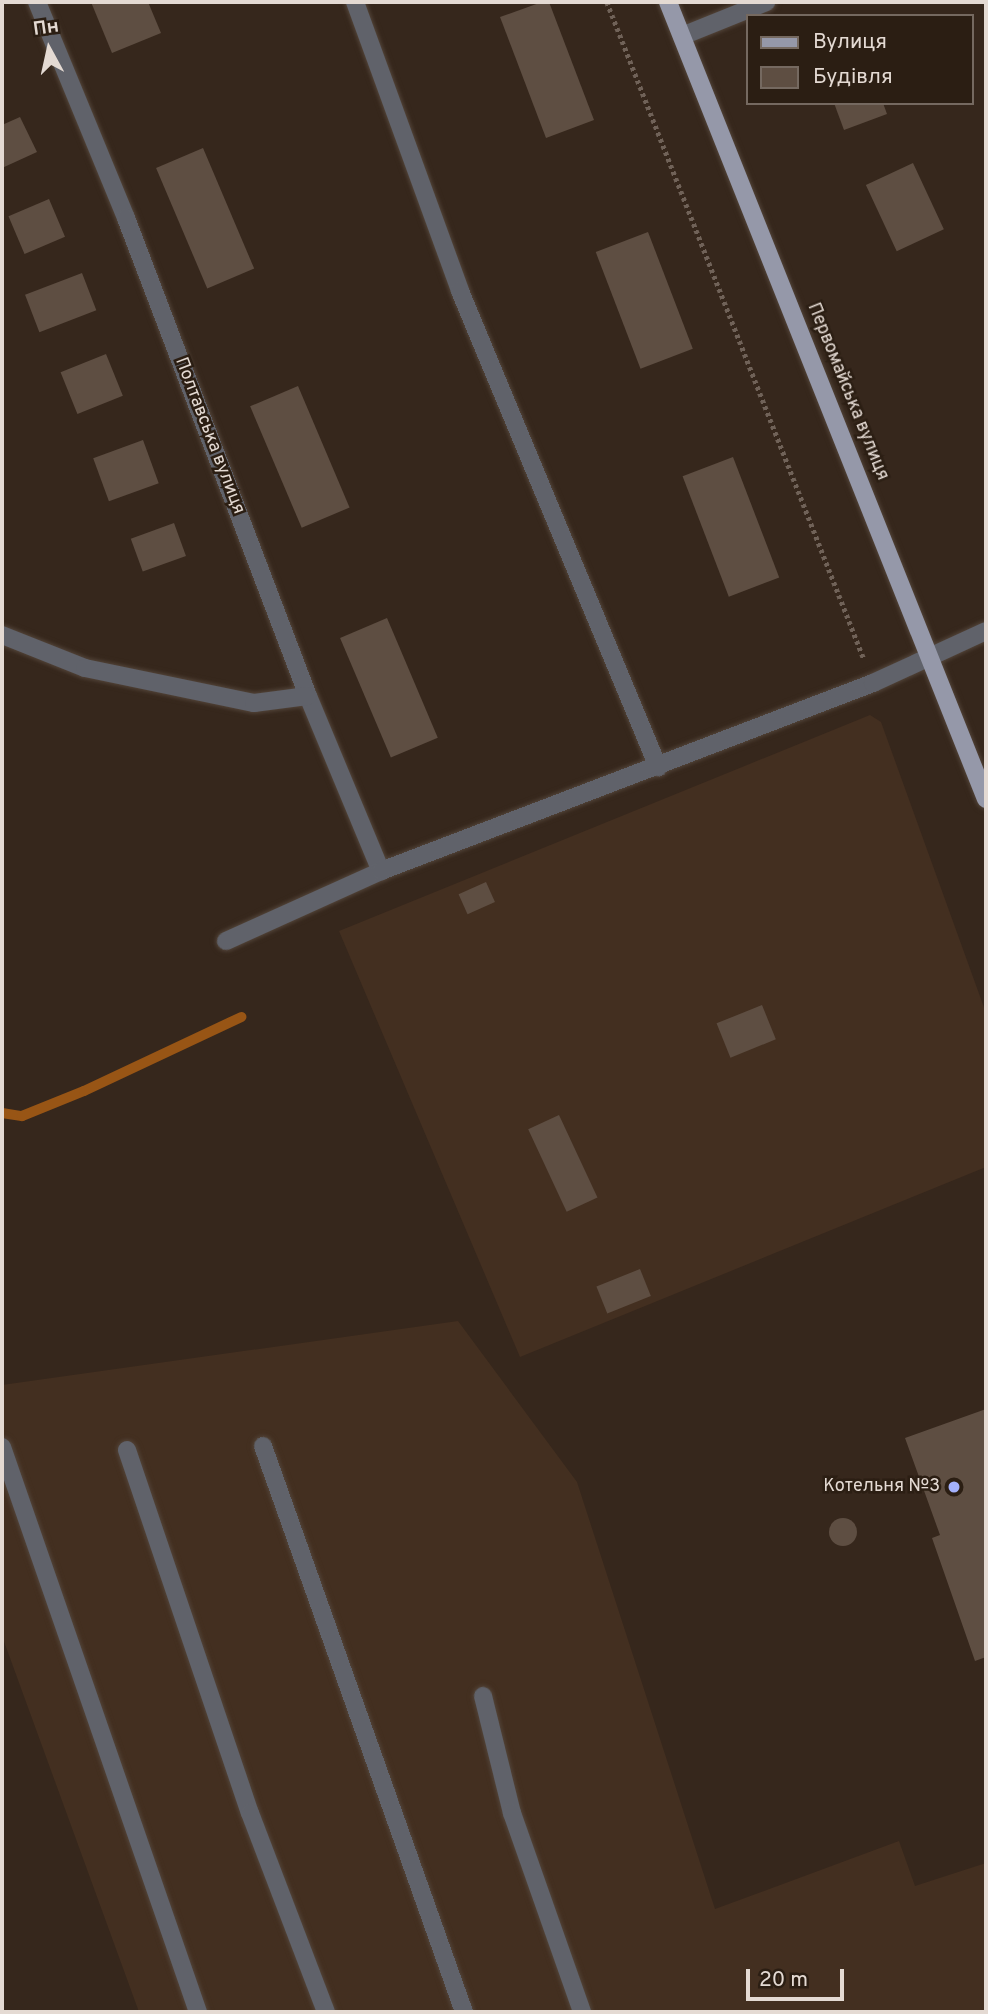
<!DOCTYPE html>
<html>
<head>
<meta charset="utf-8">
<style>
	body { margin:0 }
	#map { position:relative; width:988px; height:2014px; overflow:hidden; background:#36271c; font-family:Overpass,sans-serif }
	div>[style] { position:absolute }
	.built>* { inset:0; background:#432f20 }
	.stream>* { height:10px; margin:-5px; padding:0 5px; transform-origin:5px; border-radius:5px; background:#985515 }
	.building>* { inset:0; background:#5e4e42; transform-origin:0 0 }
	.round { border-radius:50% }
	.path>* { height:4.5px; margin-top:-2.25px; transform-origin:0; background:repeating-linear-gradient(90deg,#706258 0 3.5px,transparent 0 7px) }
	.roads { filter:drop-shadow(0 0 2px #524439) drop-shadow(0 0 2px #524439) }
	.minor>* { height:18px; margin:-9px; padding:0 9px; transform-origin:9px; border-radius:9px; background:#60626a }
	.major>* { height:18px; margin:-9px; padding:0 9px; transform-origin:9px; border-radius:9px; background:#9598a9 }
	.dots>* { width:19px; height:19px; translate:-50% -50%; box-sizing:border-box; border:4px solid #2b1e13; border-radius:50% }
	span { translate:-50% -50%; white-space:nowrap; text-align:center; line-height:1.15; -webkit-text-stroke:5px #2b1e13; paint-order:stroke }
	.street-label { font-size:18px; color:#e4dad3 }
	.poi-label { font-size:18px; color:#e4dad3 }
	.right { translate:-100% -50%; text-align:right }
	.frame { position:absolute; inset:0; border:4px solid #e4dad3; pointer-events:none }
	.legend { position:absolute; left:746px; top:14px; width:228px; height:91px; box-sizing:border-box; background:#2b1e13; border:2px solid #756960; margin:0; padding:9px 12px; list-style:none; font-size:21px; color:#e4dad3 }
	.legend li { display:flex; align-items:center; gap:14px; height:35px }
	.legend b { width:35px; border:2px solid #756960 }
	.north { position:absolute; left:14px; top:14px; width:70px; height:70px; -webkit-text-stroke:5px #2b1e13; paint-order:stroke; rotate:352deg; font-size:19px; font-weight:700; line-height:28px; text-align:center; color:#e4dad3 }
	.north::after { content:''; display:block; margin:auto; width:24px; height:32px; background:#e4dad3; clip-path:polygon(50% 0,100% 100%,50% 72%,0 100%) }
	.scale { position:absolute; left:746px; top:1969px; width:98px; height:32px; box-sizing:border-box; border:4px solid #e4dad3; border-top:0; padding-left:9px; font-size:21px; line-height:24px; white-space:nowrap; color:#e4dad3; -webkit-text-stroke:5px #2b1e13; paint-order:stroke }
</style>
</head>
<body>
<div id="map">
	<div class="built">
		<i style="clip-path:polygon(870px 715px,881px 722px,986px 1013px,986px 1167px,520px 1357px,339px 931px)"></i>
		<i style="clip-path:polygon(458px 1321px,577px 1482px,715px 1909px,899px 1841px,915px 1886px,986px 1863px,986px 2012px,139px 2012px,2px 1636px,2px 1385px)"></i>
	</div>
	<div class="stream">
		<i style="left:2px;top:1113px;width:20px;rotate:9deg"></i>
		<i style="left:22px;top:1116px;width:67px;rotate:-22deg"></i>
		<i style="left:84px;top:1091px;width:174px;rotate:-25.2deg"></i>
	</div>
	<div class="building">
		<i style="clip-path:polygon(91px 2px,148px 2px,161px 33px,112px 53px)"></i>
		<i style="clip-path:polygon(542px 2px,549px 2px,594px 120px,546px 138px,500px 17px)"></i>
		<i style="clip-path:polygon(834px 103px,883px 103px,887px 114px,844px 130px)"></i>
		<i style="clip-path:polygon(20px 117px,37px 152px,2px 168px,2px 125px)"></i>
		<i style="left:203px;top:148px;width:131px;height:51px;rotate:67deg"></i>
		<i style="left:913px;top:163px;width:73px;height:52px;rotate:65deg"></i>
		<i style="left:49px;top:199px;width:41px;height:44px;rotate:67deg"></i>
		<i style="left:648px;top:232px;width:125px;height:56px;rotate:69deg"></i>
		<i style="left:82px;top:273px;width:40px;height:61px;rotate:69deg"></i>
		<i style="left:106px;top:354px;width:45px;height:49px;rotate:68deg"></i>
		<i style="left:298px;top:386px;width:132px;height:52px;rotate:67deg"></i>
		<i style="left:143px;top:440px;width:46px;height:53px;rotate:70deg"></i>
		<i style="left:733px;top:457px;width:129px;height:54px;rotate:69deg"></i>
		<i style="left:174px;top:523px;width:35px;height:46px;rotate:70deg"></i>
		<i style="left:387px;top:618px;width:130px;height:51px;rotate:67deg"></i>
		<i style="left:486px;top:882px;width:22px;height:30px;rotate:66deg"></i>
		<i style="left:762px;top:1005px;width:37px;height:49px;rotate:68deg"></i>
		<i style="left:559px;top:1115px;width:91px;height:34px;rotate:65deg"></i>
		<i style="left:640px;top:1269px;width:29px;height:47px;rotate:68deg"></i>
		<i style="clip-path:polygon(986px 1409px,986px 1657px,975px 1661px,932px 1538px,940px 1535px,905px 1438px)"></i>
		<i class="round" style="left:829px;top:1518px;width:28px;height:28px"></i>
	</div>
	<div class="path">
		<i style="left:607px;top:2px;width:705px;rotate:68.64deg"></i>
	</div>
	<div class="roads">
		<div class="minor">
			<i style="left:37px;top:2px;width:234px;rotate:67.6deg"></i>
			<i style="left:126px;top:218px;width:511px;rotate:69.16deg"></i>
			<i style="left:308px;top:696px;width:190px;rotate:67.4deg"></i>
			<i style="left:355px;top:2px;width:307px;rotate:70deg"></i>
			<i style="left:460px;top:291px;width:516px;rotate:67.41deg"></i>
			<i style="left:682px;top:36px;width:91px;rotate:-22deg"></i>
			<i style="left:2px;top:635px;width:89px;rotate:21.7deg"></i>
			<i style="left:85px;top:668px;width:173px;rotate:11.7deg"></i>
			<i style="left:254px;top:703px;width:54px;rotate:-7.4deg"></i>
			<i style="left:226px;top:941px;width:170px;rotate:-24.3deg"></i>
			<i style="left:381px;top:871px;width:527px;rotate:-20.91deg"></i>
			<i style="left:873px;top:683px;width:124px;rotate:-24.7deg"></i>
			<i style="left:263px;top:1446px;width:601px;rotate:70.45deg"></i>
			<i style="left:2px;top:1447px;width:598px;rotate:70.87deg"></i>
			<i style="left:127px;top:1450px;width:383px;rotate:71.3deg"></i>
			<i style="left:250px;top:1813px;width:213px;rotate:69.1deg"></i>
			<i style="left:483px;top:1696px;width:121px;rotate:76.1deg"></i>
			<i style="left:512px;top:1813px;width:211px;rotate:70.6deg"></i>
		</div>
		<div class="major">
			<i style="left:668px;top:2px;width:858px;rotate:68.25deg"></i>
		</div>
	</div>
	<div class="dots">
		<i style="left:954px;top:1487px;background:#a4b1fc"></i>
	</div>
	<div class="street-label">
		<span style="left:847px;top:392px;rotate:68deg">Первомайська вулиця</span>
		<span style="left:209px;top:436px;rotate:69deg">Полтавська вулиця</span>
	</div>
	<div class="poi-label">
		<span class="right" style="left:940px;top:1487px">Котельня №3</span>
	</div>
	<div class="frame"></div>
	<ul class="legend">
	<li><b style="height:9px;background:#9598a9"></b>Вулиця</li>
	<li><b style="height:19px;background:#5e4e42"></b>Будівля</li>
	</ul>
	<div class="north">Пн</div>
	<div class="scale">20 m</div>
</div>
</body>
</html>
